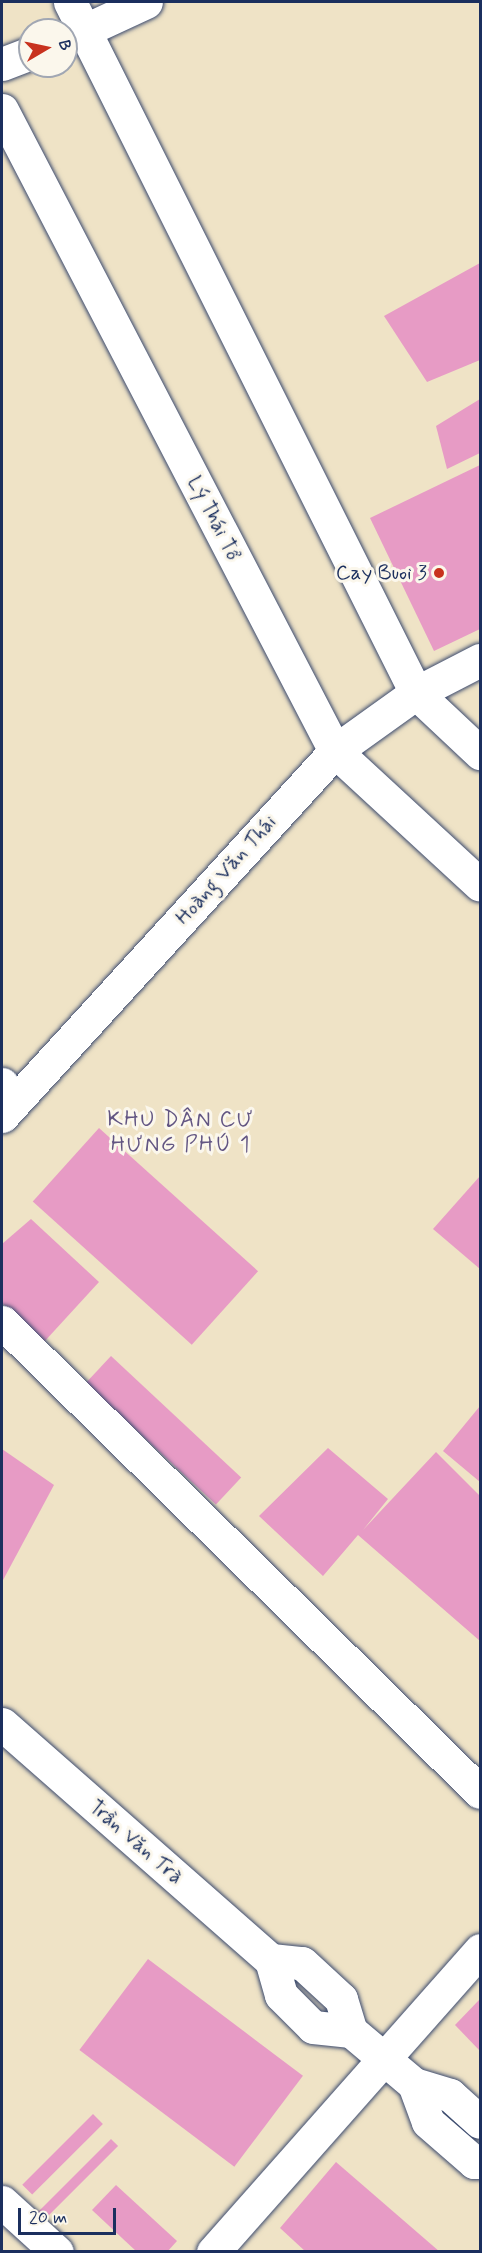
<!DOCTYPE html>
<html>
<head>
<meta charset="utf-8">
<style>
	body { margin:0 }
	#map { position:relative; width:482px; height:2253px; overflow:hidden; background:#efe3c6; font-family:Mynerve,sans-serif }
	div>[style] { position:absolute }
	.building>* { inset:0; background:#e79bc5; transform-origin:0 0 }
	.roads { filter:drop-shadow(0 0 2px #3b4a6e) drop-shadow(0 0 2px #3b4a6e) }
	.minor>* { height:33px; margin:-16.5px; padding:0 16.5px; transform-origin:16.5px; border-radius:16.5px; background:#fff }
	.tertiary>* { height:33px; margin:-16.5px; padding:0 16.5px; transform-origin:16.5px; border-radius:16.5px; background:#fff }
	.dots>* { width:16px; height:16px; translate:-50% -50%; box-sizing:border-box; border:3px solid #fbf7ec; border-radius:50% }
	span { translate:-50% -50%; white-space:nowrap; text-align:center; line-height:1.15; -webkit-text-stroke:6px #fbf7ec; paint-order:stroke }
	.street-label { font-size:21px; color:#1b2f5e }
	.poi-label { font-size:21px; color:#1b2f5e }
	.right { translate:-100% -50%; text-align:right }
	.neighbourhood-label { font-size:22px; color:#625582; letter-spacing:1.5px }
	.frame { position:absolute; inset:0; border:3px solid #1b2f5e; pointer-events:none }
	.north { position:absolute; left:18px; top:18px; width:60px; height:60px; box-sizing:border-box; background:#fbf7ec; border:2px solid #a1a7b3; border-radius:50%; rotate:81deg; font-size:16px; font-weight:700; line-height:24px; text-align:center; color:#1b2f5e }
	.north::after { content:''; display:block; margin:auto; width:21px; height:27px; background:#c8321e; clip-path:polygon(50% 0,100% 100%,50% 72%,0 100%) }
	.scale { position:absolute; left:18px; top:2208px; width:98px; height:27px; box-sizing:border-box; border:3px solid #1b2f5e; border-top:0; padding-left:8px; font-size:18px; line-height:21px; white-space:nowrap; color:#1b2f5e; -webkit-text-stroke:4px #fbf7ec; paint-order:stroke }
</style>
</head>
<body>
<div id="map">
	<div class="building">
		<i style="clip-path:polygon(480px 263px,480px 360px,427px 382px,384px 316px)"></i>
		<i style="clip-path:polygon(480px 399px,480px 453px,447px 469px,436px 426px)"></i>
		<i style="clip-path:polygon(480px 465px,480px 629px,434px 651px,370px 518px)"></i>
		<i style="left:99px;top:1128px;width:214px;height:99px;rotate:42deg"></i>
		<i style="clip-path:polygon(480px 1176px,480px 1269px,433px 1229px)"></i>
		<i style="clip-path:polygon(31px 1219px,99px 1282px,44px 1342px,2px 1303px,2px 1244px)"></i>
		<i style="left:111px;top:1356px;width:178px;height:37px;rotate:43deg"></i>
		<i style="clip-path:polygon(480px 1406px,480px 1482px,443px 1451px)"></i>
		<i style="clip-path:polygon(328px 1448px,388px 1499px,363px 1530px,436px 1452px,480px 1496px,480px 1641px,358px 1535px,323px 1576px,259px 1516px)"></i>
		<i style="clip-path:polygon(2px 1449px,54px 1485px,2px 1582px)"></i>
		<i style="left:148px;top:1959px;width:194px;height:114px;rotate:37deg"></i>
		<i style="clip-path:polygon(480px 1999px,480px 2051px,455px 2025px)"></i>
		<i style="left:93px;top:2114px;width:14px;height:100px;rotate:45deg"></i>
		<i style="left:111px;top:2139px;width:10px;height:105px;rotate:45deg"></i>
		<i style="clip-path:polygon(336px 2162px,440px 2252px,306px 2252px,280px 2228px)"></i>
		<i style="clip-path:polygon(116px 2185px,177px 2241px,167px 2252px,137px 2252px,92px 2210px)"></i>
	</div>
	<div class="roads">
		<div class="minor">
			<i style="left:66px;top:39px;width:88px;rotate:-24.8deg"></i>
			<i style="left:2px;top:64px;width:30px;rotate:-21deg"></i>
			<i style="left:2px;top:1084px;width:22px;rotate:63deg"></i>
			<i style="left:2px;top:1322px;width:670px;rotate:44.52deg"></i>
			<i style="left:2px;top:2202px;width:74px;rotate:42.3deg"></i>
			<i style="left:213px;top:2252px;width:403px;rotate:-48.5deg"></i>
		</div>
		<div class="tertiary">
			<i style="left:70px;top:2px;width:773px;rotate:63.4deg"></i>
			<i style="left:416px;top:693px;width:88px;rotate:43.2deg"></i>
			<i style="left:2px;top:110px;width:722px;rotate:62.55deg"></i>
			<i style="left:335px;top:751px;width:197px;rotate:42.7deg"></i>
			<i style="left:2px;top:1116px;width:494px;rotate:-47.6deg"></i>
			<i style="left:335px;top:751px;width:100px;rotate:-35.6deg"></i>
			<i style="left:416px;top:693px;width:72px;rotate:-27.3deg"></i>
			<i style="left:2px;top:1724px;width:358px;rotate:41.3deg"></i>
			<i style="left:271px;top:1960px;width:36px;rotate:74deg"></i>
			<i style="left:281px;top:1995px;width:45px;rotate:45deg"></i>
			<i style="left:313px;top:2027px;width:38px;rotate:6deg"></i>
			<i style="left:271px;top:1960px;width:31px;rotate:6deg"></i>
			<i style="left:302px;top:1963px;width:53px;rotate:42.7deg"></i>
			<i style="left:341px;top:1999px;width:34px;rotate:73deg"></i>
			<i style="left:351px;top:2031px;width:82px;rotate:40.1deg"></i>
			<i style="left:414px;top:2084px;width:38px;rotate:17deg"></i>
			<i style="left:450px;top:2095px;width:40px;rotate:42deg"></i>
			<i style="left:414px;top:2084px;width:40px;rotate:69.8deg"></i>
			<i style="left:428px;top:2122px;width:61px;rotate:41deg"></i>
			<i style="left:474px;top:2162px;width:6px"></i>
		</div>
	</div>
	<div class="dots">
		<i style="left:439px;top:573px;background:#c8321e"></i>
	</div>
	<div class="street-label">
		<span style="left:214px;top:518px;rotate:63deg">Lý Thái Tổ</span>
		<span style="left:226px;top:870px;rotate:-48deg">Hoàng Văn Thái</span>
		<span style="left:136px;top:1842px;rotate:41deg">Trần Văn Trà</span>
	</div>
	<div class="poi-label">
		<span class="right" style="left:427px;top:573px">Cay Buoi 3</span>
	</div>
	<div class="neighbourhood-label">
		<span style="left:181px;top:1133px">KHU DÂN CƯ<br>HƯNG PHÚ 1</span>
	</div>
	<div class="frame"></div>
	<div class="north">B</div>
	<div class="scale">20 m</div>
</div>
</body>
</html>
